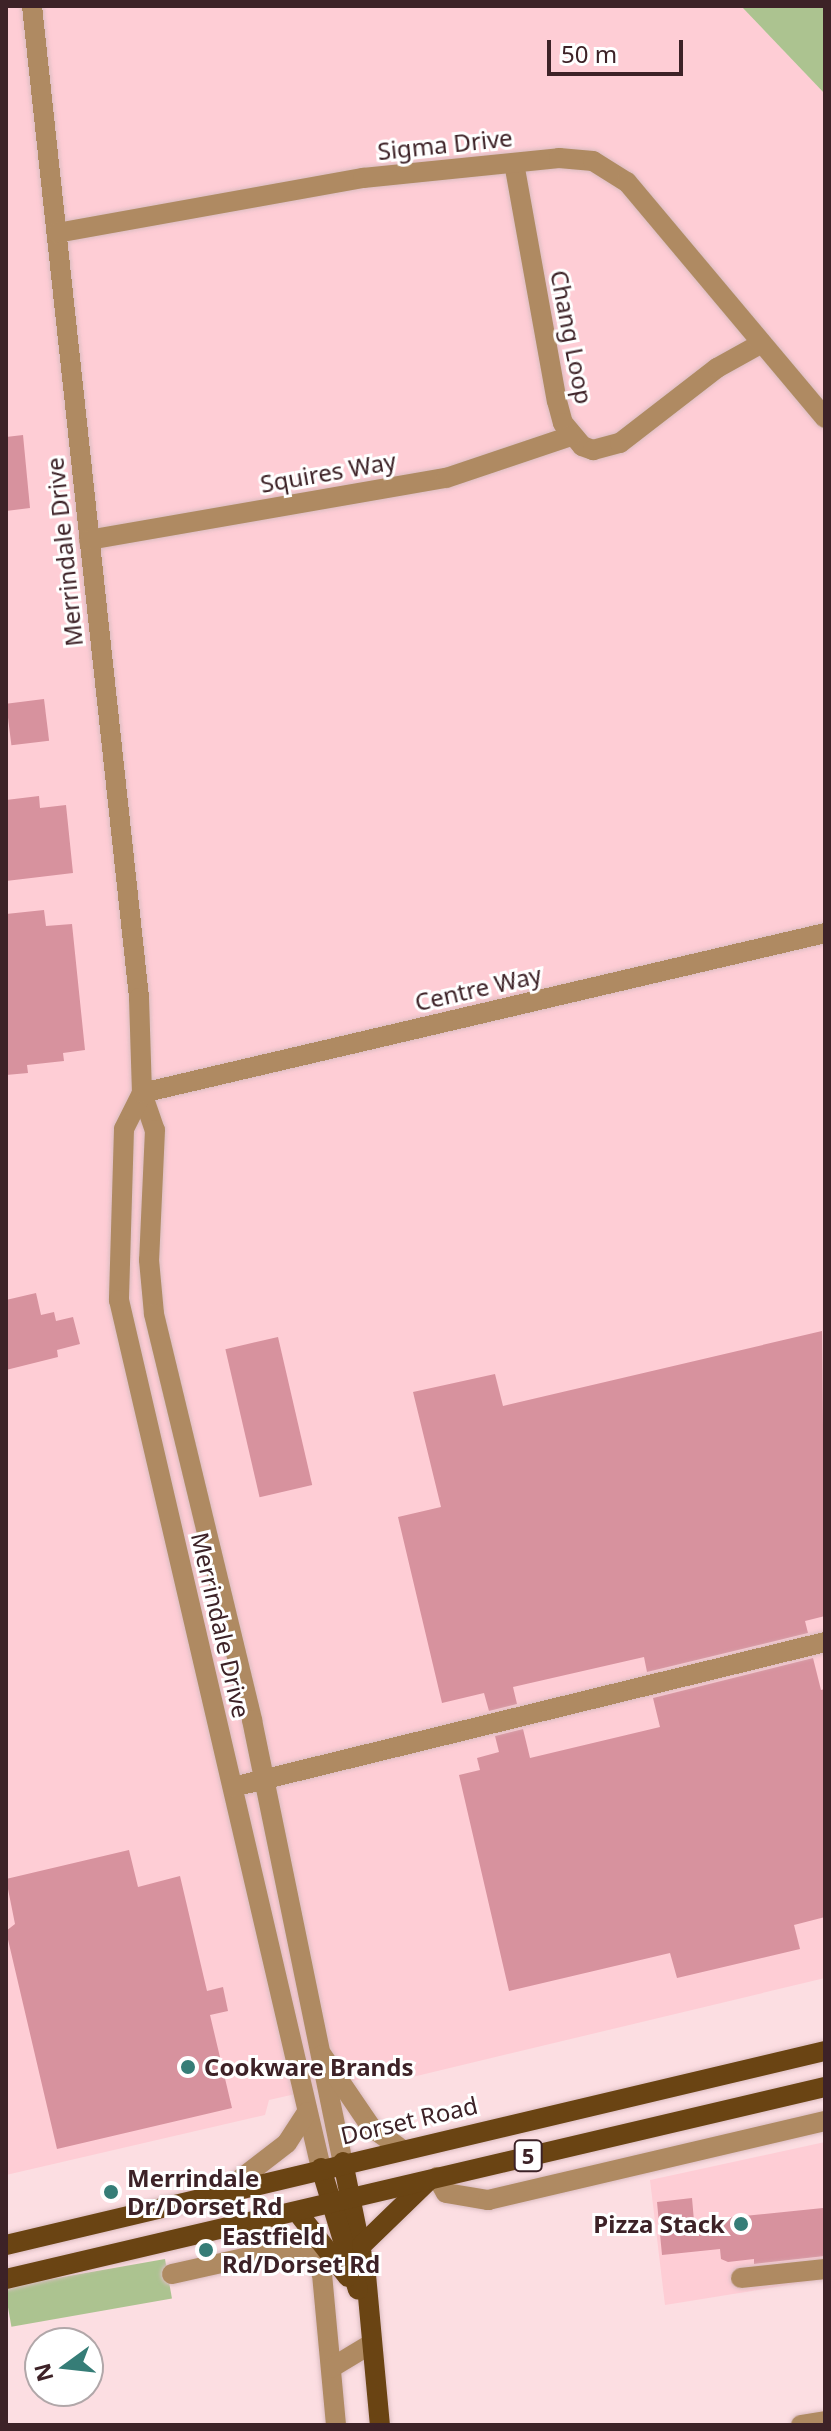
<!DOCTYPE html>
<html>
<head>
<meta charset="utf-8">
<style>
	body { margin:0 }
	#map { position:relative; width:831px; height:2431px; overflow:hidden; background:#fcdee2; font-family:"Noto Sans",sans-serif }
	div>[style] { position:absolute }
	.built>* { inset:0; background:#fecdd5 }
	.green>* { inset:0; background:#acc390; transform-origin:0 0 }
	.building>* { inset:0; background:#d7929e; transform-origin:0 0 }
	.roads { filter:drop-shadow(0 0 2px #dabcc0) drop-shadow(0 0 2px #dabcc0) }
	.minor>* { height:20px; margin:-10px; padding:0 10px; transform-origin:10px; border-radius:10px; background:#af8a62 }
	.major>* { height:20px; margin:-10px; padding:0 10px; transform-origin:10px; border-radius:10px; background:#6a4413 }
	.dots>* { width:22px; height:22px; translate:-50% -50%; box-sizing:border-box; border:4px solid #fff; border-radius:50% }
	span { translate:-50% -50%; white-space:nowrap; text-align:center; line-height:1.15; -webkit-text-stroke:6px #fff; paint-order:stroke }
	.shield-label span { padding:2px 6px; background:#fff; border:2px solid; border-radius:6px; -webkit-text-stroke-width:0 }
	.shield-label { font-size:22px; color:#3d2227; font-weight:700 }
	.street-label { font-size:24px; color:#3d2227 }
	.poi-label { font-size:24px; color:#3d2227; font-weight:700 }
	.left { translate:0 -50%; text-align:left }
	.right { translate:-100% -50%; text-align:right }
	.frame { position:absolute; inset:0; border:8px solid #3d2227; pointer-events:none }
	.north { position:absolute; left:24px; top:2327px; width:80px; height:80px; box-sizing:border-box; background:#fff; border:2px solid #b1a7a9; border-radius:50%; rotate:255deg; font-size:22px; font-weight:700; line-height:32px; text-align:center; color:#3d2227 }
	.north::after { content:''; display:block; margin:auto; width:28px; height:36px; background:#367d77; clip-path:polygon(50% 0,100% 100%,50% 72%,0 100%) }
	.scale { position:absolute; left:547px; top:40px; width:136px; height:36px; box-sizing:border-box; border:4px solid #3d2227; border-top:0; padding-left:10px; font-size:24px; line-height:28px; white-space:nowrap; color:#3d2227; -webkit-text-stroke:6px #fff; paint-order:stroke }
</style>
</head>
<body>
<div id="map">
	<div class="built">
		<i style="clip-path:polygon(6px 6px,741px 6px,825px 94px,825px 1978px,400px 2080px,392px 2072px,269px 2100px,265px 2115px,6px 2175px)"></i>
		<i style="clip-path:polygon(825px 2142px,825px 2279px,665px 2305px,650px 2180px)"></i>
	</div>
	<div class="green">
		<i style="clip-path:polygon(741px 6px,825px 6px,825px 94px)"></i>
		<i style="left:165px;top:2259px;width:40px;height:163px;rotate:80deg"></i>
	</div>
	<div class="building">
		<i style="clip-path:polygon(23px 435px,30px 508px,6px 511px,6px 437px)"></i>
		<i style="left:44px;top:699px;width:42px;height:38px;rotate:83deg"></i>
		<i style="clip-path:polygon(39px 796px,40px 808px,66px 805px,73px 873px,6px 881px,6px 800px)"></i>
		<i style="clip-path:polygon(44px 910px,46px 926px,72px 924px,85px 1050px,63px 1053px,64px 1061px,27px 1065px,28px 1073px,6px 1075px,6px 914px)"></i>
		<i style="clip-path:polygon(36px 1293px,41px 1315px,54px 1312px,56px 1321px,73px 1317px,80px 1344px,57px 1350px,58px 1357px,6px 1370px,6px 1300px)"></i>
		<i style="clip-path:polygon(822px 1331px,825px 1616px,805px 1621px,808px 1633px,647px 1672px,644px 1657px,513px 1687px,517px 1704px,489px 1711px,484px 1693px,442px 1703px,398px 1517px,441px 1507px,413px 1392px,495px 1374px,503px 1406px)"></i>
		<i style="left:278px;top:1337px;width:152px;height:54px;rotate:77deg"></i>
		<i style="clip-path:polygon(813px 1658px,821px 1690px,825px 1689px,825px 1917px,794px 1925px,800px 1949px,677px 1978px,670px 1953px,509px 1991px,459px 1775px,480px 1770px,477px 1758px,499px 1752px,495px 1736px,523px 1729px,530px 1758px,660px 1727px,653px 1698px)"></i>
		<i style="clip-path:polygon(129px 1850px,138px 1887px,180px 1876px,207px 1991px,223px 1987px,228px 2011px,210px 2015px,232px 2108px,57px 2149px,6px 1931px,15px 1924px,6px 1879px)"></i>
		<i style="clip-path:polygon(692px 2198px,694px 2221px,823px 2208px,825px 2256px,754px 2264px,754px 2259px,728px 2262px,721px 2259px,720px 2249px,662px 2255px,657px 2202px)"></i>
	</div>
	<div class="roads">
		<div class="minor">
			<i style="left:32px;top:6px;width:998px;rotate:83.84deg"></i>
			<i style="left:139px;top:998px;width:95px;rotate:88.2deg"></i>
			<i style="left:142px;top:1093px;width:39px;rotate:71deg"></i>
			<i style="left:155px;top:1130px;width:130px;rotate:92.6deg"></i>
			<i style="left:149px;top:1260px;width:54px;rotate:84.7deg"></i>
			<i style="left:154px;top:1314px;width:418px;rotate:76.4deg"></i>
			<i style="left:252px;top:1720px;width:451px;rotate:78.4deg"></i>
			<i style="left:514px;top:163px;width:242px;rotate:79.8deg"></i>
			<i style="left:557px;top:401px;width:23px;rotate:75deg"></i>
			<i style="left:563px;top:423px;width:30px;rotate:50deg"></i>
			<i style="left:582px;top:446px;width:12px;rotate:20deg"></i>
			<i style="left:593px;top:450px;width:28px;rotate:-15deg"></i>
			<i style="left:620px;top:443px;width:123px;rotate:-37.7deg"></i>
			<i style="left:717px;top:368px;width:51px;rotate:-29.1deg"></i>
			<i style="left:57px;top:233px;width:311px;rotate:-10.2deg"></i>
			<i style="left:363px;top:178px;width:197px;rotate:-5.8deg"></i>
			<i style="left:559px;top:158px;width:34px;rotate:5deg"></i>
			<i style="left:593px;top:161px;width:40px;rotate:32deg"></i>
			<i style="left:627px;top:182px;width:308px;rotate:50deg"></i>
			<i style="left:89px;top:540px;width:362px;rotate:-9.9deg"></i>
			<i style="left:446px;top:478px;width:132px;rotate:-18.6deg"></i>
			<i style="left:142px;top:1093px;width:40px;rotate:116.6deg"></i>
			<i style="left:124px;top:1129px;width:171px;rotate:91.7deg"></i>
			<i style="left:119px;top:1300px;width:891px;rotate:76.9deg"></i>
			<i style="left:142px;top:1093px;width:701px;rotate:-13.18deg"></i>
			<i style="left:233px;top:1787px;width:609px;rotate:-13.76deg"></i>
			<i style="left:322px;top:2055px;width:87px;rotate:55.8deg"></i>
			<i style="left:371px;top:2127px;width:37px;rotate:36deg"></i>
			<i style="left:437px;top:2177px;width:18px;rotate:61deg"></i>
			<i style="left:446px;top:2193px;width:43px;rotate:9.5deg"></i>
			<i style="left:488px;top:2200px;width:346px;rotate:-13.2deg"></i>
			<i style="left:225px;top:2191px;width:78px;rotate:-37.7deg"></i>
			<i style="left:287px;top:2143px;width:37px;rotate:-57deg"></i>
			<i style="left:172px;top:2274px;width:115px;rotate:-12.6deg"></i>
			<i style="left:284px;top:2249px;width:26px;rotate:11deg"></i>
			<i style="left:310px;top:2254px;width:23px;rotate:59deg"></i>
			<i style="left:322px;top:2274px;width:152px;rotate:84.7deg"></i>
			<i style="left:741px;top:2278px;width:84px;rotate:-6.1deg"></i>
			<i style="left:331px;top:2368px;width:47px;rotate:-31deg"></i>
			<i style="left:801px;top:2425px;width:24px;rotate:-9deg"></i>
		</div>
		<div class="major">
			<i style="left:343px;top:2162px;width:115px;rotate:78.5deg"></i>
			<i style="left:366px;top:2275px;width:151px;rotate:84.7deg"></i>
			<i style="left:321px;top:2168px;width:127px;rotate:73.1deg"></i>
			<i style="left:298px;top:2213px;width:81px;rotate:52deg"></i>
			<i style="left:6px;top:2245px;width:842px;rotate:-13.33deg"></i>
			<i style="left:362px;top:2245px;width:92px;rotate:-44.1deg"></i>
			<i style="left:6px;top:2279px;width:841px;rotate:-13.19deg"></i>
		</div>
	</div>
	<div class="dots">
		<i style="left:188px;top:2067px;background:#367d77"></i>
		<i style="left:111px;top:2192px;background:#367d77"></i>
		<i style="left:741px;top:2224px;background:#367d77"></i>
		<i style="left:206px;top:2250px;background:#367d77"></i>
	</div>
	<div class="shield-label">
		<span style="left:528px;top:2156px">5</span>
	</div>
	<div class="street-label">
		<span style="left:445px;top:144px;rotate:-6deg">Sigma Drive</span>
		<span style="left:572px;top:337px;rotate:79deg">Chang Loop</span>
		<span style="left:328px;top:472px;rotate:-10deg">Squires Way</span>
		<span style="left:64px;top:552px;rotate:-96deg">Merrindale Drive</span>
		<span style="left:478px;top:988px;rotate:-13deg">Centre Way</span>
		<span style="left:221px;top:1625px;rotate:77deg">Merrindale Drive</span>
		<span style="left:409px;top:2120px;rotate:-13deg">Dorset Road</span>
	</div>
	<div class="poi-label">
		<span class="left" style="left:204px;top:2067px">Cookware Brands</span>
		<span class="left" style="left:127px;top:2192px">Merrindale<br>Dr/Dorset Rd</span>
		<span class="right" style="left:725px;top:2224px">Pizza Stack</span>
		<span class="left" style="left:222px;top:2250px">Eastfield<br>Rd/Dorset Rd</span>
	</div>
	<div class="frame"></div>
	<div class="north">N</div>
	<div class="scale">50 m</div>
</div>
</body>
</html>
